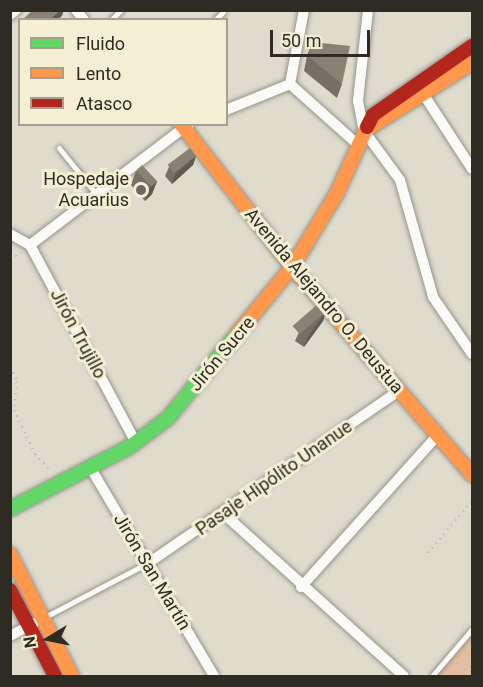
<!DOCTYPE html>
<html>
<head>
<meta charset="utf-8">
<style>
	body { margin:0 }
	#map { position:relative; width:483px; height:687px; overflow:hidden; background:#dfdcce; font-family:Roboto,sans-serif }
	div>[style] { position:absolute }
	.green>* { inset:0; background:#e4bea0 }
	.path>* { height:2px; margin-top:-1px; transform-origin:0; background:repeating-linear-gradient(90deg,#bfbeb9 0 1.5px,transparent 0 6px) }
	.roads { filter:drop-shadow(0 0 2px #96948a) drop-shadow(0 0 2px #96948a) }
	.lane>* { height:5px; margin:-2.5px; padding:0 2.5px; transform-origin:2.5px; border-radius:2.5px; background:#fafaf8 }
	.street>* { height:10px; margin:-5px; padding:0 5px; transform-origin:5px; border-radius:5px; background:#fafaf8 }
	.fast>* { height:14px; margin:-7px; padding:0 7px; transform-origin:7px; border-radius:7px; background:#63d668 }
	.slow>* { height:14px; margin:-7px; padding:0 7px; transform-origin:7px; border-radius:7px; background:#ff974d }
	.jam>* { height:14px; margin:-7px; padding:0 7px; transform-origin:7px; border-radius:7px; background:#b3261e }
	.wall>* { inset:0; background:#767064 }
	.shaded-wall>* { inset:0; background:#605b51 }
	.building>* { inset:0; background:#898274; transform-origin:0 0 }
	.dots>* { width:16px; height:16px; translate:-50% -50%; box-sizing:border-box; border:3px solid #f3eed4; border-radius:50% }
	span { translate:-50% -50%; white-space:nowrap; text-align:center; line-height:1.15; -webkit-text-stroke:6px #f3eed4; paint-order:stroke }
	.poi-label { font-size:18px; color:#2e2c22 }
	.right { translate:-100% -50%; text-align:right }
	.street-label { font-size:18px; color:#2e2c22 }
	.frame { position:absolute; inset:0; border:12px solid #2e2c22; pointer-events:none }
	.legend { position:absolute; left:18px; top:18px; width:210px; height:108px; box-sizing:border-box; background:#f3eed4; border:2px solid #a4a08d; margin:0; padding:8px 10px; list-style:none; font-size:18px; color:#2e2c22 }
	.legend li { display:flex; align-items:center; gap:12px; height:30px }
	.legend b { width:30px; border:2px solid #a4a08d }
	.north { position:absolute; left:18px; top:609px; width:60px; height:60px; -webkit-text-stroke:4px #f3eed4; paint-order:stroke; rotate:260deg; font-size:16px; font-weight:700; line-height:24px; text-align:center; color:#2e2c22 }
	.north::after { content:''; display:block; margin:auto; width:21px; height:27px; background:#2e2c22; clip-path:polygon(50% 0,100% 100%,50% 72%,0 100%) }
	.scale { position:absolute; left:270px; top:30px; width:100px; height:27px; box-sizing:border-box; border:3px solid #2e2c22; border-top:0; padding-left:8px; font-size:18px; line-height:21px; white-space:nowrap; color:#2e2c22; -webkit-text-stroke:4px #f3eed4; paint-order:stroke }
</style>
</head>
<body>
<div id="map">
	<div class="green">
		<i style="clip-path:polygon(472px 631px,472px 676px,437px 676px)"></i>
	</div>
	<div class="path">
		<i style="left:10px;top:259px;width:13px;rotate:-29deg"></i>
		<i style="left:10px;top:367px;width:16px;rotate:63deg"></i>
		<i style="left:17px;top:381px;width:29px;rotate:96deg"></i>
		<i style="left:14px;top:410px;width:49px;rotate:64.5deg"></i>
		<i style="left:35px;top:454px;width:23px;rotate:47deg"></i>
		<i style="left:428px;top:553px;width:68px;rotate:-49.8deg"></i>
		<i style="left:465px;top:650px;width:14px;rotate:60deg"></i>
		<i style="left:457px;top:663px;width:12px;rotate:59deg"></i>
		<i style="left:464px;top:674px;width:9px;rotate:-21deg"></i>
		<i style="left:462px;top:676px;width:24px;rotate:-66deg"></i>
	</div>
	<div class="roads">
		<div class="lane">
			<i style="left:111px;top:20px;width:14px;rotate:-45deg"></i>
			<i style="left:215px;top:20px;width:11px;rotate:-45deg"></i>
			<i style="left:59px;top:148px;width:60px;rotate:51deg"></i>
			<i style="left:43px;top:618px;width:116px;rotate:-27.7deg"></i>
			<i style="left:432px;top:676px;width:62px;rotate:-49.6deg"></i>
		</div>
		<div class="street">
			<i style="left:76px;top:10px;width:13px;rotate:51deg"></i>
			<i style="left:304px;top:10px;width:75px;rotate:100.7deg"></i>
			<i style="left:290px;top:84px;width:90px;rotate:41.8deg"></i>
			<i style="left:368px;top:10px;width:92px;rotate:96.3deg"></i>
			<i style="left:358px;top:101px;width:31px;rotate:79deg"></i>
			<i style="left:364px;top:131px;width:61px;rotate:53.7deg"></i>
			<i style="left:400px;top:180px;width:122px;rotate:74.2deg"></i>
			<i style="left:433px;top:297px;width:69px;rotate:55.6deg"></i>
			<i style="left:10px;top:15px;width:8px;rotate:-40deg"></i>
			<i style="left:424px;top:95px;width:88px;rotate:57deg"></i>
			<i style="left:226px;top:110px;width:69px;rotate:-22.1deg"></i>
			<i style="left:10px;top:234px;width:23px;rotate:29deg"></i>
			<i style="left:30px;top:245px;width:225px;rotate:61.8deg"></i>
			<i style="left:30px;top:245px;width:200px;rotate:-37.3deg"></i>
			<i style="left:90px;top:467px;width:243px;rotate:59.3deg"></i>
			<i style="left:224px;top:514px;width:242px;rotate:42deg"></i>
			<i style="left:147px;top:564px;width:306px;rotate:-34.5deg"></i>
			<i style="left:301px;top:587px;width:205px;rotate:-48deg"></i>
			<i style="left:10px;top:636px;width:27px;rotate:-28deg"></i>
		</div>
		<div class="fast">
			<i style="left:10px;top:509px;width:136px;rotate:-27.5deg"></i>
			<i style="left:131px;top:446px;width:46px;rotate:-37.1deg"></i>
			<i style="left:168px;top:418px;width:109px;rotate:-50.6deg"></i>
		</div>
		<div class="slow">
			<i style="left:181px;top:124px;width:181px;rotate:52.2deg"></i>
			<i style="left:292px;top:267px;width:275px;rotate:49.1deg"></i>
			<i style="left:367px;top:129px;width:124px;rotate:-32.2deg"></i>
			<i style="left:237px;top:334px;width:87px;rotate:-50.6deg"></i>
			<i style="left:292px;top:267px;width:87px;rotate:-58.7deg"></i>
			<i style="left:337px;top:193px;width:72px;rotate:-65.6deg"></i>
			<i style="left:10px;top:554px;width:137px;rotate:63.1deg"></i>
		</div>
		<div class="jam">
			<i style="left:367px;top:127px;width:13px;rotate:-63deg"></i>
			<i style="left:373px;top:115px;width:121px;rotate:-34.9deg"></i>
			<i style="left:10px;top:590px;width:97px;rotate:62.4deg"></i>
		</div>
	</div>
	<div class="wall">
		<i style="clip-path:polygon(312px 42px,342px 84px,337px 98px,304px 71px,307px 56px)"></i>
		<i style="clip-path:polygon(196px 156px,193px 165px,172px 184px,165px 176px,169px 167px)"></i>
		<i style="clip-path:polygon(136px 171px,157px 181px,152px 194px,145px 201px,131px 185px)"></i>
		<i style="clip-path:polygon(326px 311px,323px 321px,304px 347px,295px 341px,299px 332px)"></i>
	</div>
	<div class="shaded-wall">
		<i style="clip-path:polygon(60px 10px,64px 10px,62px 16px,57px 20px,49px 20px)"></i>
		<i style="clip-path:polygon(196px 156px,193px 165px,172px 184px,175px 174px)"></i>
		<i style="clip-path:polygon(157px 181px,152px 194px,145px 201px,150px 187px)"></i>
		<i style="clip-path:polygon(326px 311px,323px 321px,304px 347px,307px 338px)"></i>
	</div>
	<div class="building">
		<i style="clip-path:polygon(33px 10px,60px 10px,49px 20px,23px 20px,23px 19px)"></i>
		<i style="clip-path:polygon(312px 42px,350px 46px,342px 84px,309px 57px)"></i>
		<i style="left:190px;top:148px;width:10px;height:28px;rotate:53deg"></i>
		<i style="left:142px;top:165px;width:22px;height:8px;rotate:47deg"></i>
		<i style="left:319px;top:303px;width:11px;height:35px;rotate:49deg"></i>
	</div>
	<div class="dots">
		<i style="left:141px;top:190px;background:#6c6a5e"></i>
	</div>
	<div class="poi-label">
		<span class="right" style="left:129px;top:190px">Hospedaje<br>Acuarius</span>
	</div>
	<div class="street-label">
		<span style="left:324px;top:301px;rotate:50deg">Avenida Alejandro O. Deustua</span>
		<span style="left:78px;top:334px;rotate:62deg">Jirón Trujillo</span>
		<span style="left:222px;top:354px;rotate:-50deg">Jirón Sucre</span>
		<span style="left:274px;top:478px;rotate:-35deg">Pasaje Hipólito Unanue</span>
		<span style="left:152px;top:572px;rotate:59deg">Jirón San Martín</span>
	</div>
	<div class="frame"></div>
	<ul class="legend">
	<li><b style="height:8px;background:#63d668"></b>Fluido</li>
	<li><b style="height:8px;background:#ff974d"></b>Lento</li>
	<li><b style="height:8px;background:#b3261e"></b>Atasco</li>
	</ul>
	<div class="north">N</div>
	<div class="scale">50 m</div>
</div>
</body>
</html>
